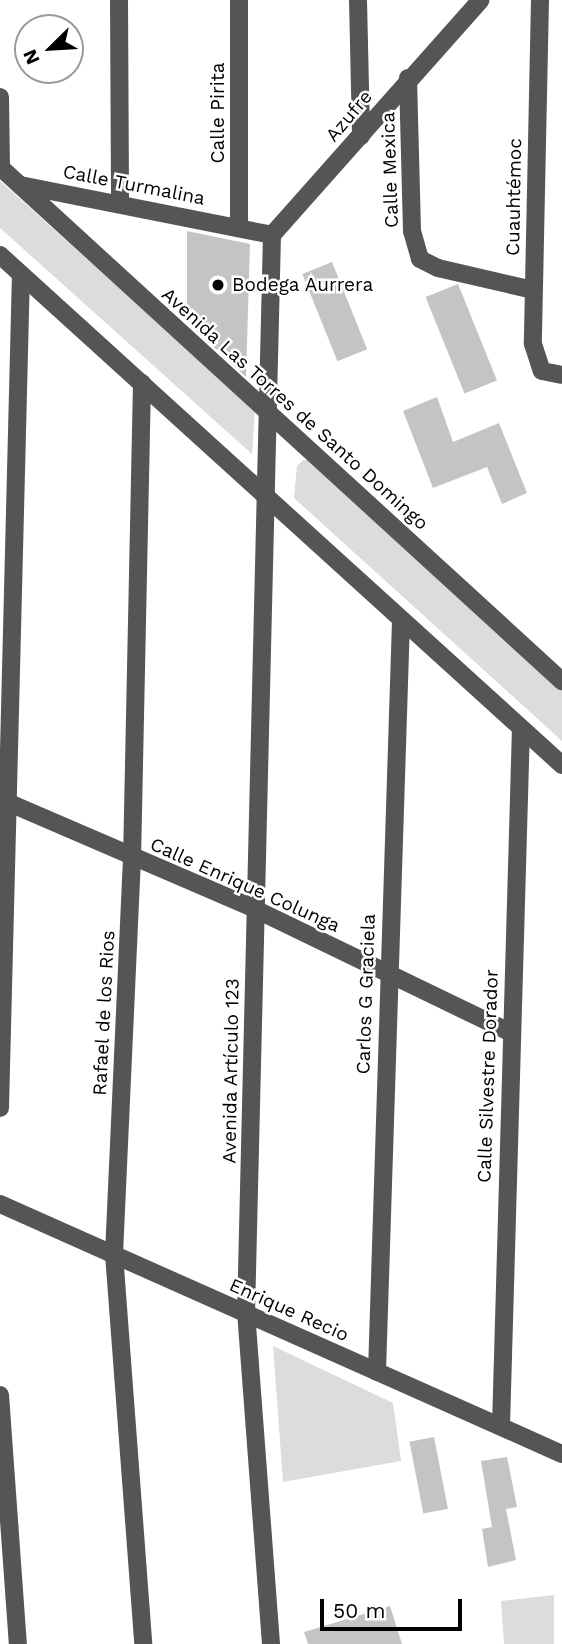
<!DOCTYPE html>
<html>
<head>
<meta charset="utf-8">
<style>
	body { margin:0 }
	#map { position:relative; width:562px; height:1644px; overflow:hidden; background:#fff; font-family:"Work Sans",sans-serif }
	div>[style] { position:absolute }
	.green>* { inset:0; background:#dcdcdc }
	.building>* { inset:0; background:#c4c4c4; transform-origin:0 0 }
	.minor>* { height:18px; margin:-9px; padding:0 9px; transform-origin:9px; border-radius:9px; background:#555 }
	.dots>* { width:19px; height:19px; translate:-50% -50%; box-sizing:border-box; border:4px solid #fff; border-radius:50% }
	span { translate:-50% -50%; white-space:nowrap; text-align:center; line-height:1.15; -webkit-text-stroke:5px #fff; paint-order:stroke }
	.street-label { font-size:19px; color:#000 }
	.poi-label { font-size:19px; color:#000 }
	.left { translate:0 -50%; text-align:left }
	.north { position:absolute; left:14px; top:14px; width:70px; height:70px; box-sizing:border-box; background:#fff; border:2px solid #999; border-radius:50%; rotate:246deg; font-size:19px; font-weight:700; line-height:28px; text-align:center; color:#000 }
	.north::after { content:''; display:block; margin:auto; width:24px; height:32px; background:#000; clip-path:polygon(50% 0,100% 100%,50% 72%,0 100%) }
	.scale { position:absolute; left:320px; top:1599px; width:142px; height:32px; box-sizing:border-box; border:4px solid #000; border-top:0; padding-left:9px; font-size:21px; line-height:24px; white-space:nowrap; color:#000; -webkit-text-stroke:5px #fff; paint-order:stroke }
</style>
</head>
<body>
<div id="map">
	<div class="green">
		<i style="clip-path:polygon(0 181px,255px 410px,252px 454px,0 228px)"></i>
		<i style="clip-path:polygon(303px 460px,310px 460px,562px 689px,562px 741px,294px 498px,297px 466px)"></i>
		<i style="clip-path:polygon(273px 1346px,393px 1403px,401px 1461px,283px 1482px)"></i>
		<i style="clip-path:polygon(554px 1595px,554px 1644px,504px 1644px,501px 1601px)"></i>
	</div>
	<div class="building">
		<i style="clip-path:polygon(187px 231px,250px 244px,246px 377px,187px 322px)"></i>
		<i style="left:332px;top:262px;width:94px;height:32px;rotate:68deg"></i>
		<i style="left:458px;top:284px;width:104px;height:35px;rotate:68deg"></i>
		<i style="clip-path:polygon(437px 397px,453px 442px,499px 423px,527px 493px,502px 504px,487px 467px,433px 488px,403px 411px)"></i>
		<i style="left:434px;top:1437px;width:73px;height:25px;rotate:79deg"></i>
		<i style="clip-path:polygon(507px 1457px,517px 1507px,506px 1509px,516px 1560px,488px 1567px,482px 1529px,492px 1527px,481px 1461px)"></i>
		<i style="clip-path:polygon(390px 1606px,402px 1644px,308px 1644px,304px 1632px)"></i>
	</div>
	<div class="minor">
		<i style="left:119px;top:0;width:202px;rotate:89.7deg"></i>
		<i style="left:358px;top:0;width:136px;rotate:88.7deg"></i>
		<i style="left:540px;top:0;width:344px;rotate:91.2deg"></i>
		<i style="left:533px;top:344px;width:28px;rotate:72deg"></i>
		<i style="left:542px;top:371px;width:20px;rotate:11deg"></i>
		<i style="left:408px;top:78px;width:153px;rotate:88.5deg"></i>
		<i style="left:412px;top:231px;width:29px;rotate:74deg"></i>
		<i style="left:420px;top:259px;width:20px;rotate:27deg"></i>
		<i style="left:438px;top:268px;width:98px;rotate:13deg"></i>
		<i style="left:0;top:97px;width:71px;rotate:89.2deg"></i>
		<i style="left:0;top:167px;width:762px;rotate:42.45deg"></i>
		<i style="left:20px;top:185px;width:257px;rotate:11.2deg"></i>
		<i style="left:239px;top:227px;width:227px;rotate:-90deg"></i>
		<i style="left:272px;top:235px;width:314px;rotate:-48.4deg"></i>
		<i style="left:0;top:255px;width:759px;rotate:42.22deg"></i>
		<i style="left:142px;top:383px;width:475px;rotate:91.2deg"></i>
		<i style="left:132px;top:858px;width:396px;rotate:92.6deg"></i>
		<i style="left:114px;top:1254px;width:391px;rotate:85.7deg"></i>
		<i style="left:0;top:799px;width:278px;rotate:23.3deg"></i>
		<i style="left:255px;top:909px;width:283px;rotate:25.8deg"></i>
		<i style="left:0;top:1108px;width:834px;rotate:-88.56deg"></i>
		<i style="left:0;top:1204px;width:615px;rotate:23.98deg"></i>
		<i style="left:377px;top:1372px;width:753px;rotate:-88.17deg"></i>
		<i style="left:0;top:1395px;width:250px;rotate:85.9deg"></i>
		<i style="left:501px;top:1426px;width:698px;rotate:-88.36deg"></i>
		<i style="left:271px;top:1644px;width:331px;rotate:-94.3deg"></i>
		<i style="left:246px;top:1314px;width:1079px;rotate:-88.62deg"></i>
	</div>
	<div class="dots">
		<i style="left:218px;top:285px;background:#000"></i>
	</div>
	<div class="street-label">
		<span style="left:218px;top:113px;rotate:-90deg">Calle Pirita</span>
		<span style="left:349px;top:116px;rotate:-50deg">Azufre</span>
		<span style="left:390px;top:170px;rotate:-92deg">Calle Mexica</span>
		<span style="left:134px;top:185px;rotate:11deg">Calle Turmalina</span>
		<span style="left:514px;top:197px;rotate:-89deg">Cuauhtémoc</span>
		<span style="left:295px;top:409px;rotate:42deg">Avenida Las Torres de Santo Domingo</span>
		<span style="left:245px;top:885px;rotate:24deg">Calle Enrique Colunga</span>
		<span style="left:366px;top:994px;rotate:-88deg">Carlos G Graciela</span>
		<span style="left:104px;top:1013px;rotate:-87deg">Rafael de los Rios</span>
		<span style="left:231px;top:1071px;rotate:-89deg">Avenida Artículo 123</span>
		<span style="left:488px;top:1076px;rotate:-88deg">Calle Silvestre Dorador</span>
		<span style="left:289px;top:1310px;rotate:24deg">Enrique Recio</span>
	</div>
	<div class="poi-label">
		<span class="left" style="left:232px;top:285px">Bodega Aurrera</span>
	</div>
	<div class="north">N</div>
	<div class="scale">50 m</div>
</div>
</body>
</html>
